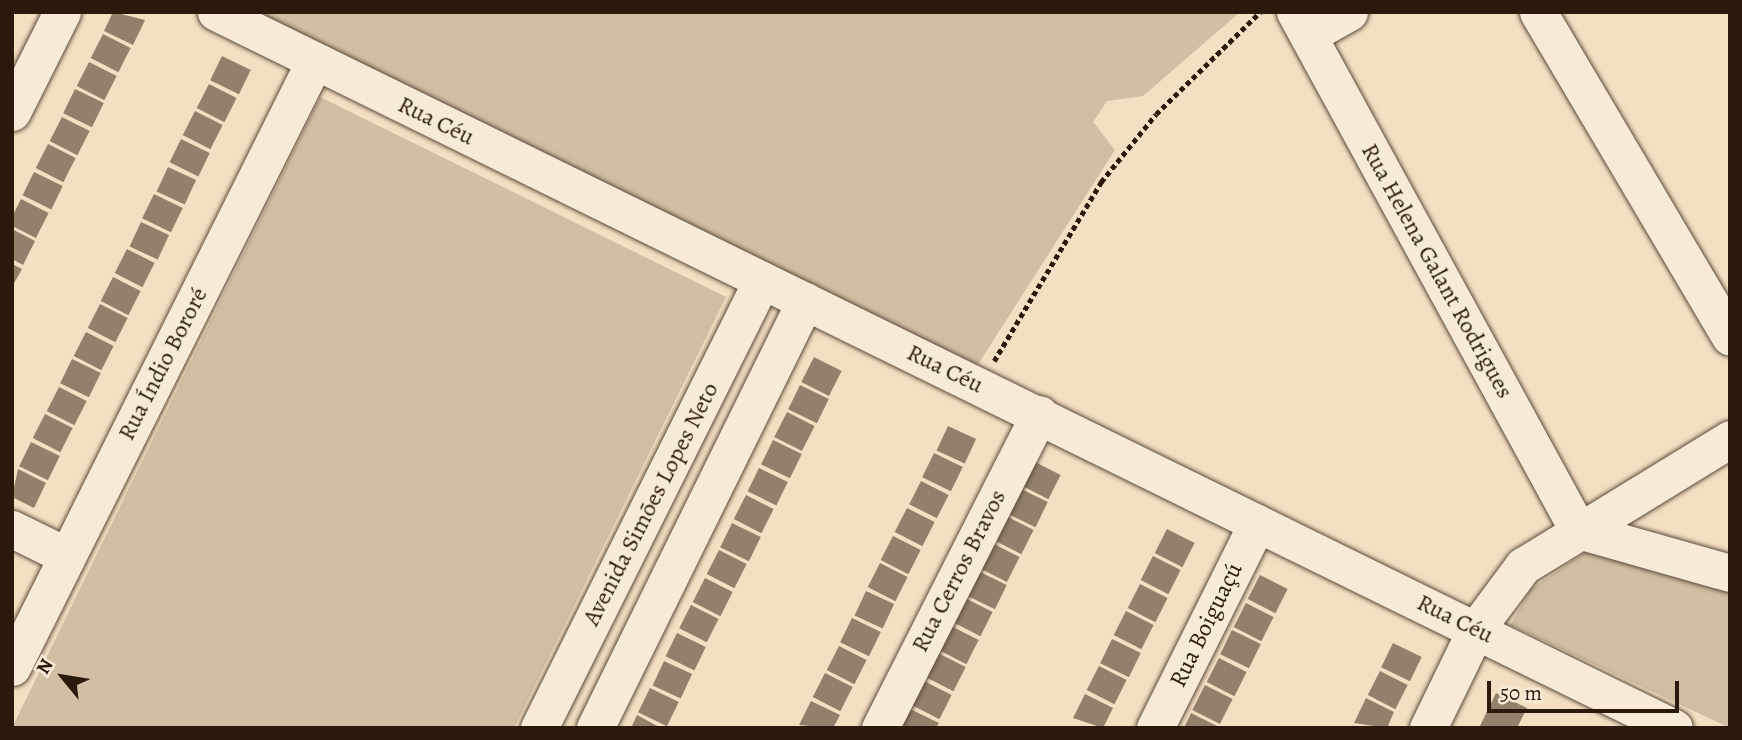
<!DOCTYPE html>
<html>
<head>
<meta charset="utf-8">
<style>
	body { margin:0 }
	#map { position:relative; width:1742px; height:740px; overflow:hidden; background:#f3dfc2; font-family:Alegreya,serif }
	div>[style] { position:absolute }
	.green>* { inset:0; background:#d1bea3 }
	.building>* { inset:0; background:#93806a; transform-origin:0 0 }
	.path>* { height:4.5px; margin-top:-2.25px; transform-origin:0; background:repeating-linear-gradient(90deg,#2a1a0b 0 5px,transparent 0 8.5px) }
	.roads { filter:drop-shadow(0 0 2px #5c4b39) drop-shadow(0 0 2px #5c4b39) }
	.minor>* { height:37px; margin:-18.5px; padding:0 18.5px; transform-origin:18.5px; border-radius:18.5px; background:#f7ead7 }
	span { translate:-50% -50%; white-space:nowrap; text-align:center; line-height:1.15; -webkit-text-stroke:6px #f7ead7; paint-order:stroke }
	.street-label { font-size:24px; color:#2a1a0b }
	.frame { position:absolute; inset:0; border:14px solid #2a1a0b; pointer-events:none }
	.north { position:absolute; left:28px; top:642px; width:70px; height:70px; -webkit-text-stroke:5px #f7ead7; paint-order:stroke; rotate:300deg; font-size:19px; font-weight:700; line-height:28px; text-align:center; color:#2a1a0b }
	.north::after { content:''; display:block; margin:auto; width:24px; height:32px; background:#2a1a0b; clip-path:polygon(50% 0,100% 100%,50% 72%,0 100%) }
	.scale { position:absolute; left:1487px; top:681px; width:192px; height:32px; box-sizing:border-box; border:4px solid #2a1a0b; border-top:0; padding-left:9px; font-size:21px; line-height:24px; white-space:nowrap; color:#2a1a0b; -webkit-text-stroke:5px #f7ead7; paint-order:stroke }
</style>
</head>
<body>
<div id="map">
	<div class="green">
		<i style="clip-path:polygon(249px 12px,1240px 12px,1143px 96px,1107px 101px,1093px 122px,1115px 150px,977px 366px)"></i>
		<i style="clip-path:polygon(320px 97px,726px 297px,514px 728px,12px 728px)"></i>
		<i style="clip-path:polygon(1590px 549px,1730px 586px,1730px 728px,1510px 625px,1531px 589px)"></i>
	</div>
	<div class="building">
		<i style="clip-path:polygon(113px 12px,145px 20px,133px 45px,104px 31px)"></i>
		<i style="left:103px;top:34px;width:31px;height:27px;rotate:27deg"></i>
		<i style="left:222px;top:56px;width:32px;height:27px;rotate:26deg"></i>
		<i style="left:89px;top:62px;width:31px;height:27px;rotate:27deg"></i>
		<i style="left:209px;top:84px;width:31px;height:27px;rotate:27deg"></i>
		<i style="left:75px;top:89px;width:32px;height:27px;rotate:26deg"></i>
		<i style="left:195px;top:111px;width:31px;height:27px;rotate:27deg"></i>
		<i style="left:62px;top:117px;width:31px;height:27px;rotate:27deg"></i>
		<i style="left:181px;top:139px;width:32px;height:26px;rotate:26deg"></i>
		<i style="left:48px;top:144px;width:31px;height:27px;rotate:27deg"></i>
		<i style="left:168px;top:167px;width:31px;height:27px;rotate:25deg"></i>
		<i style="left:34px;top:172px;width:32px;height:26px;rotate:26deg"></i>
		<i style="left:154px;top:194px;width:32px;height:27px;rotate:26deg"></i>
		<i style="left:21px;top:199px;width:31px;height:28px;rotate:27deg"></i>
		<i style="left:141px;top:222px;width:31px;height:27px;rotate:25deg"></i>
		<i style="clip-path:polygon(12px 229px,35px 241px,23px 265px,12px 259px)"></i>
		<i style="left:127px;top:249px;width:31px;height:27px;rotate:27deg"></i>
		<i style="clip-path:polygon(12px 264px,22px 269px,12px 287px)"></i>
		<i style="left:113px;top:277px;width:31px;height:27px;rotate:27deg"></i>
		<i style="left:100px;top:304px;width:31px;height:27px;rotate:27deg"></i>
		<i style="left:86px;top:332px;width:31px;height:27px;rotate:27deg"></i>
		<i style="left:814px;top:357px;width:31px;height:28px;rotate:27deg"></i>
		<i style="left:72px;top:359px;width:32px;height:27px;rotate:26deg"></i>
		<i style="left:800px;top:385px;width:32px;height:27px;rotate:26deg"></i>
		<i style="left:59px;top:387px;width:31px;height:27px;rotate:27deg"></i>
		<i style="left:787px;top:412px;width:31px;height:28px;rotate:27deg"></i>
		<i style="left:45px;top:414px;width:31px;height:27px;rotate:27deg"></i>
		<i style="left:948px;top:426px;width:31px;height:27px;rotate:25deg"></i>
		<i style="left:773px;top:440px;width:32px;height:27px;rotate:26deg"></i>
		<i style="left:31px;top:442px;width:32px;height:27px;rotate:26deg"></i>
		<i style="left:934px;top:453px;width:32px;height:27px;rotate:26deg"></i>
		<i style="left:1033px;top:461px;width:31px;height:27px;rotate:27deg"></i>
		<i style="left:759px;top:468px;width:32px;height:26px;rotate:26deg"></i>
		<i style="clip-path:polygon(18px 469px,46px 483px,34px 508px,12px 497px)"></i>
		<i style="left:921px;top:481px;width:31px;height:26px;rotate:27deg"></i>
		<i style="left:1019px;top:488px;width:32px;height:28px;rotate:26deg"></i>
		<i style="left:746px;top:495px;width:31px;height:27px;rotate:27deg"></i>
		<i style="left:907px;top:508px;width:31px;height:27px;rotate:27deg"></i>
		<i style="left:1006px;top:516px;width:31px;height:27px;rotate:27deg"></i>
		<i style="left:732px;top:523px;width:32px;height:27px;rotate:26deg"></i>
		<i style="left:1167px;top:529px;width:31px;height:27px;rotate:27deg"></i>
		<i style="left:893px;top:536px;width:31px;height:27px;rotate:27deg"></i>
		<i style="left:992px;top:543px;width:31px;height:28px;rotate:27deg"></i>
		<i style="left:719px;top:550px;width:31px;height:27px;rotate:27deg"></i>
		<i style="left:1153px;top:556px;width:31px;height:27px;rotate:27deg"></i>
		<i style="left:880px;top:563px;width:31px;height:27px;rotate:27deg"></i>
		<i style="left:978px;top:571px;width:32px;height:27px;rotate:26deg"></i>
		<i style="left:1260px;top:575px;width:31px;height:27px;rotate:27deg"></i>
		<i style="left:705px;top:578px;width:31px;height:27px;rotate:27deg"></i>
		<i style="left:1140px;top:584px;width:31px;height:27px;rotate:27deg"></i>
		<i style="left:866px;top:591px;width:31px;height:27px;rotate:25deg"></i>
		<i style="left:965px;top:598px;width:31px;height:27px;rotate:27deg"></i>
		<i style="left:1246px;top:603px;width:31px;height:27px;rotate:27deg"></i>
		<i style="left:691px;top:605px;width:31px;height:26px;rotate:27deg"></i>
		<i style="left:1126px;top:611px;width:31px;height:27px;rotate:27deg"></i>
		<i style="left:852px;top:618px;width:32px;height:27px;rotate:26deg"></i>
		<i style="left:951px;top:626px;width:31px;height:27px;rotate:27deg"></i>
		<i style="left:1232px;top:630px;width:32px;height:27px;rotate:26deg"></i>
		<i style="left:677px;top:633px;width:32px;height:26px;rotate:26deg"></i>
		<i style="left:1112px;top:639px;width:32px;height:27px;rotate:26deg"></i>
		<i style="left:1393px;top:643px;width:32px;height:27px;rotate:26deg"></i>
		<i style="left:839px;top:646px;width:31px;height:27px;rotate:27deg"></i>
		<i style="left:938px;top:653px;width:31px;height:27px;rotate:27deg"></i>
		<i style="left:1219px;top:658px;width:31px;height:27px;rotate:27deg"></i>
		<i style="left:664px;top:661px;width:31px;height:27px;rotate:25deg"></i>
		<i style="left:1099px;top:666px;width:31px;height:27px;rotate:27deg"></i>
		<i style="left:1380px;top:671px;width:31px;height:27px;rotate:27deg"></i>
		<i style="left:825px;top:673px;width:31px;height:27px;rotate:27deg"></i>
		<i style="left:924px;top:681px;width:31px;height:27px;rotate:27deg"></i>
		<i style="left:1205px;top:685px;width:31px;height:28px;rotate:27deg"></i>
		<i style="left:650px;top:688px;width:32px;height:27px;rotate:26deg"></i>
		<i style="clip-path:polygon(1496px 693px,1527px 708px,1517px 728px,1479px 728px)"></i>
		<i style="clip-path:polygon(1085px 694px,1113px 708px,1103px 728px,1073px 718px)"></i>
		<i style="clip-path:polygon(1366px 698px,1394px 712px,1387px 728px,1354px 723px)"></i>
		<i style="clip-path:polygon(811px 701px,840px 715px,833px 728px,799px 725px)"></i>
		<i style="clip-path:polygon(910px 709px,939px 723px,936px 728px,901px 728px)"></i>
		<i style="clip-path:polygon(1191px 713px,1221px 728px,1184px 728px)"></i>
		<i style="clip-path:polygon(637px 715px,661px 728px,631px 728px)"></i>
	</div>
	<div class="path">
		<i style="left:994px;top:361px;width:209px;rotate:-59.1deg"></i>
		<i style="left:1101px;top:182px;width:87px;rotate:-51deg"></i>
		<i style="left:1156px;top:114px;width:146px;rotate:-44.4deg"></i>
	</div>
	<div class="roads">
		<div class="minor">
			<i style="left:216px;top:12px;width:1624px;rotate:26.15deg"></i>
			<i style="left:1295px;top:12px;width:590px;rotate:61.35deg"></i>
			<i style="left:1538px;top:12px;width:377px;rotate:59.4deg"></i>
			<i style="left:1308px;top:35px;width:47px;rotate:-29.3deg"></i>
			<i style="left:12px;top:112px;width:112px;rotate:-63.4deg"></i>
			<i style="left:12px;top:529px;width:61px;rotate:26.1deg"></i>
			<i style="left:1578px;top:530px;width:158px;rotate:15.8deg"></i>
			<i style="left:12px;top:667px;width:676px;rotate:-63.47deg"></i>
			<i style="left:539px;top:728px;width:500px;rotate:-63.54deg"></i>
			<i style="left:595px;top:728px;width:476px;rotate:-63.8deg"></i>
			<i style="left:880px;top:728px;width:352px;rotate:-63.1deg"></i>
			<i style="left:1155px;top:728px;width:229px;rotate:-63.5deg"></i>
			<i style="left:1428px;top:728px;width:110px;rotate:-64.1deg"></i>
			<i style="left:1476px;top:629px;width:79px;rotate:-53.3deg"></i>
			<i style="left:1523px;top:566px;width:243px;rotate:-31.5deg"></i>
		</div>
	</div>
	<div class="street-label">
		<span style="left:436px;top:121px;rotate:26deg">Rua Céu</span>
		<span style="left:1437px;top:271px;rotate:61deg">Rua Helena Galant Rodrigues</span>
		<span style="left:163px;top:364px;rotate:-63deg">Rua Índio Bororé</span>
		<span style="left:945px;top:369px;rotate:26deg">Rua Céu</span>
		<span style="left:651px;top:504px;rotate:-63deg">Avenida Simões Lopes Neto</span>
		<span style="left:959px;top:571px;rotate:-63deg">Rua Cerros Bravos</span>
		<span style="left:1455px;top:619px;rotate:26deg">Rua Céu</span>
		<span style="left:1206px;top:625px;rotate:-64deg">Rua Boiguaçú</span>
	</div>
	<div class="frame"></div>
	<div class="north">N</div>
	<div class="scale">50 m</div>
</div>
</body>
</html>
